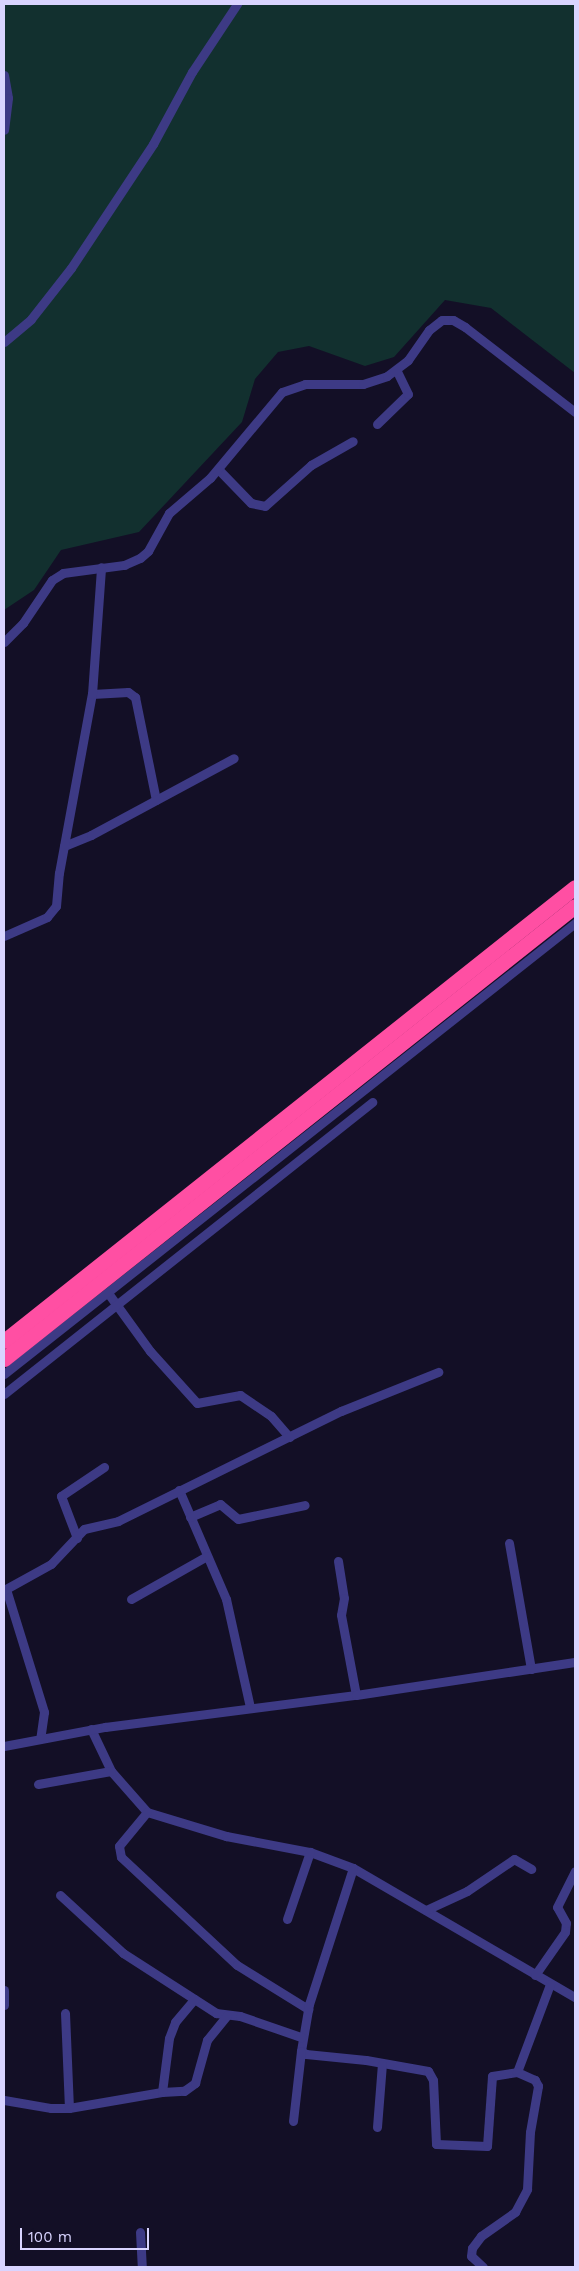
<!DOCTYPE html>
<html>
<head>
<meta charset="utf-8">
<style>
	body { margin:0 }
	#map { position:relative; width:579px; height:2271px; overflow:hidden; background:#130f26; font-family:"Work Sans",sans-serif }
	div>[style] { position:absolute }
	.green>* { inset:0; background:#12302f }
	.street>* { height:9px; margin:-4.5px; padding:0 4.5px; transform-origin:4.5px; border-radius:4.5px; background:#3d3a85 }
	.highway>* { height:15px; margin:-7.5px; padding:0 7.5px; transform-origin:7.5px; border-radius:7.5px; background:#ff4fa3 }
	span { translate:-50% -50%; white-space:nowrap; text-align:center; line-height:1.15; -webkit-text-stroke:4.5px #130f26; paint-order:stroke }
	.frame { position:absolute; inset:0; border:5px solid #d9d4ff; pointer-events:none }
	.scale { position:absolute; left:20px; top:2228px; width:129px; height:22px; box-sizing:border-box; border:2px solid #d9d4ff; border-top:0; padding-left:6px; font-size:15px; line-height:18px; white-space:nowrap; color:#d9d4ff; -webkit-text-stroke:4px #130f26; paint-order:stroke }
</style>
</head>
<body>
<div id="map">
	<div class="green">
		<i style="clip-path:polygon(4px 4px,575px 4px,575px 373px,491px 308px,445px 300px,394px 357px,365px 366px,309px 346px,278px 352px,255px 379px,242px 422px,139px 532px,61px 550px,34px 590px,4px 610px)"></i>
	</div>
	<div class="street">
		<i style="left:4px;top:75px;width:23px;rotate:80deg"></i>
		<i style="left:8px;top:98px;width:32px;rotate:97deg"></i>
		<i style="left:4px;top:342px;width:35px;rotate:-40deg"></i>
		<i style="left:31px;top:319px;width:65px;rotate:-51.9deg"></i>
		<i style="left:71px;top:268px;width:149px;rotate:-56.5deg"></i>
		<i style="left:153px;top:144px;width:82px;rotate:-61.6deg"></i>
		<i style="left:192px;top:72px;width:82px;rotate:-56.5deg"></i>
		<i style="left:377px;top:424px;width:43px;rotate:-44.1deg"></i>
		<i style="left:408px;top:394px;width:25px;rotate:-116deg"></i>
		<i style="left:218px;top:469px;width:47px;rotate:45.9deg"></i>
		<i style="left:251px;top:503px;width:14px;rotate:12deg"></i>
		<i style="left:265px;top:506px;width:62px;rotate:-41.7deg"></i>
		<i style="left:311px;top:465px;width:48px;rotate:-29.7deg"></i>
		<i style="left:4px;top:642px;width:27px;rotate:-45deg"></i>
		<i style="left:23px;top:623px;width:52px;rotate:-56deg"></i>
		<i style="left:52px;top:580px;width:13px;rotate:-32deg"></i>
		<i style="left:63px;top:573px;width:62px;rotate:-7.5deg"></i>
		<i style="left:124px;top:565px;width:17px;rotate:-24deg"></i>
		<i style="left:140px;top:558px;width:11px;rotate:-41deg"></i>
		<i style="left:148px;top:551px;width:43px;rotate:-61.1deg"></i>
		<i style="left:169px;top:513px;width:54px;rotate:-40.5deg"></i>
		<i style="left:210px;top:478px;width:112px;rotate:-50.1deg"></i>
		<i style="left:282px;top:392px;width:24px;rotate:-19deg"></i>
		<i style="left:305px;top:384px;width:58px"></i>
		<i style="left:363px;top:384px;width:25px;rotate:-18deg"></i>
		<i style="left:387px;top:376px;width:26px;rotate:-37deg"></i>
		<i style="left:408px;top:360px;width:37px;rotate:-55deg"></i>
		<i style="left:429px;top:330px;width:16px;rotate:-38deg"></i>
		<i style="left:442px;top:320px;width:11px"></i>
		<i style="left:453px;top:320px;width:14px;rotate:30deg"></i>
		<i style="left:465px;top:327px;width:139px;rotate:37.7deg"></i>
		<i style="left:92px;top:694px;width:36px;rotate:-3deg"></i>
		<i style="left:128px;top:692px;width:9px;rotate:36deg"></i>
		<i style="left:135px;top:697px;width:105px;rotate:78.5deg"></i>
		<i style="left:64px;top:846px;width:29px;rotate:-22deg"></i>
		<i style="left:91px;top:835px;width:162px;rotate:-28.3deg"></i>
		<i style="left:4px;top:936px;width:47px;rotate:-23.8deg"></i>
		<i style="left:47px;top:917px;width:14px;rotate:-51deg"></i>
		<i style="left:56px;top:906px;width:33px;rotate:-85deg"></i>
		<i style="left:59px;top:873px;width:182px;rotate:-79.6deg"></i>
		<i style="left:92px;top:694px;width:127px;rotate:-85.9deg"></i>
		<i style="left:108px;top:1293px;width:72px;rotate:54.1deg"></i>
		<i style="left:150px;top:1351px;width:70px;rotate:47.9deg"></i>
		<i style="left:197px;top:1403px;width:44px;rotate:-10.5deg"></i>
		<i style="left:240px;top:1395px;width:37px;rotate:34deg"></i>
		<i style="left:271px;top:1416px;width:28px;rotate:49deg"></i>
		<i style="left:4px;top:1374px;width:728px;rotate:-38.3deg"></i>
		<i style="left:4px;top:1394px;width:470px;rotate:-38.4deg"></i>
		<i style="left:179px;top:1490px;width:119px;rotate:66.7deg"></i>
		<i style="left:226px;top:1599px;width:111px;rotate:77.5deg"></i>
		<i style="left:190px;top:1517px;width:33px;rotate:-23deg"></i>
		<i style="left:220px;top:1504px;width:23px;rotate:40deg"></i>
		<i style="left:238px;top:1519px;width:68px;rotate:-11.8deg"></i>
		<i style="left:77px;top:1538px;width:45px;rotate:-110.9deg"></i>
		<i style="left:61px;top:1496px;width:52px;rotate:-34deg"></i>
		<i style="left:509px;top:1543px;width:128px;rotate:80.1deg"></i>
		<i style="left:338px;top:1561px;width:37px;rotate:81deg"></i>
		<i style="left:344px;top:1598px;width:17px;rotate:100deg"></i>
		<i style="left:341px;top:1615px;width:81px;rotate:79.4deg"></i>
		<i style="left:6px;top:1589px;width:129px;rotate:72.8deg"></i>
		<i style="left:44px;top:1712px;width:27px;rotate:98deg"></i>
		<i style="left:4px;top:1590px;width:54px;rotate:-29deg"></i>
		<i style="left:51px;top:1564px;width:48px;rotate:-46.7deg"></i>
		<i style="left:84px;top:1529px;width:35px;rotate:-13deg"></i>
		<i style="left:118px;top:1521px;width:249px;rotate:-26.3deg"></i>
		<i style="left:341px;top:1411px;width:105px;rotate:-21.9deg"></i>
		<i style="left:131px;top:1599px;width:87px;rotate:-29.5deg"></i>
		<i style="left:91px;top:1729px;width:47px;rotate:64.5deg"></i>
		<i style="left:111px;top:1771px;width:55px;rotate:48.7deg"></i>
		<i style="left:147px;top:1812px;width:83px;rotate:16.9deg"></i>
		<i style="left:226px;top:1836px;width:86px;rotate:10.8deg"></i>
		<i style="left:310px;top:1852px;width:46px;rotate:20.4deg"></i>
		<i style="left:353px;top:1868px;width:257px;rotate:30.2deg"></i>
		<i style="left:4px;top:1746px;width:103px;rotate:-10.7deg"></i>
		<i style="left:105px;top:1727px;width:253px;rotate:-7.3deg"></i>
		<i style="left:356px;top:1695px;width:221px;rotate:-8.6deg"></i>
		<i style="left:38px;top:1784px;width:74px;rotate:-10.1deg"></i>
		<i style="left:147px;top:1812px;width:44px;rotate:129.5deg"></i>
		<i style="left:119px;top:1846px;width:11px;rotate:80deg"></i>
		<i style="left:121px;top:1857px;width:158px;rotate:43deg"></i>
		<i style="left:237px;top:1965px;width:84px;rotate:31.8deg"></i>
		<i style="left:353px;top:1868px;width:143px;rotate:107.9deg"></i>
		<i style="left:309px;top:2004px;width:48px;rotate:99.7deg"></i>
		<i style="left:301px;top:2051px;width:6px;rotate:31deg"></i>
		<i style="left:306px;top:2054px;width:60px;rotate:5.7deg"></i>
		<i style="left:366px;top:2060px;width:63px;rotate:10.1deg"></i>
		<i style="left:428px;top:2071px;width:10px;rotate:61deg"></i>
		<i style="left:433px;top:2080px;width:64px;rotate:87.3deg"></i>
		<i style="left:436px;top:2144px;width:51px;rotate:2.2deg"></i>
		<i style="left:487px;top:2146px;width:70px;rotate:-85.9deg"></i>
		<i style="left:492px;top:2076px;width:25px;rotate:-9deg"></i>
		<i style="left:517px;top:2072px;width:94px;rotate:-69.4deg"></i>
		<i style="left:60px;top:1895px;width:86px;rotate:42.6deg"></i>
		<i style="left:123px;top:1953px;width:111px;rotate:32.8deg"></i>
		<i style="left:216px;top:2013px;width:24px;rotate:7deg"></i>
		<i style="left:240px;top:2016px;width:65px;rotate:19deg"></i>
		<i style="left:426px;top:1910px;width:45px;rotate:-24.9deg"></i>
		<i style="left:467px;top:1891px;width:57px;rotate:-34.2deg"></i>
		<i style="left:514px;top:1859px;width:20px;rotate:30deg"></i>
		<i style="left:287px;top:1919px;width:71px;rotate:-71.1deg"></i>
		<i style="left:535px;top:1975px;width:52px;rotate:-55.1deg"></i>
		<i style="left:565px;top:1932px;width:9px;rotate:-84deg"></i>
		<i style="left:566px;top:1923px;width:18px;rotate:-119deg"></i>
		<i style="left:557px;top:1907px;width:40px;rotate:-63.4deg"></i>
		<i style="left:4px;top:2005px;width:15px;rotate:-90deg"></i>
		<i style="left:65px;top:2013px;width:95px;rotate:87.6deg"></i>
		<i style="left:162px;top:2092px;width:22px;rotate:-3deg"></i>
		<i style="left:184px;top:2091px;width:14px;rotate:-36deg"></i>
		<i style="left:195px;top:2083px;width:45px;rotate:-74.4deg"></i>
		<i style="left:207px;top:2040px;width:32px;rotate:-51deg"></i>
		<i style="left:4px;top:2100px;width:48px;rotate:9.7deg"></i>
		<i style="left:51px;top:2108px;width:18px"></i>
		<i style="left:69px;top:2108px;width:94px;rotate:-9.8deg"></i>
		<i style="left:162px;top:2092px;width:54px;rotate:-82.6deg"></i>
		<i style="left:169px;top:2038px;width:17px;rotate:-69deg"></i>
		<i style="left:175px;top:2022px;width:30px;rotate:-50deg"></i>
		<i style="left:293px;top:2121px;width:70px;rotate:-83.5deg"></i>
		<i style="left:377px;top:2127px;width:63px;rotate:-85.5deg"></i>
		<i style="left:140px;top:2232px;width:35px;rotate:87deg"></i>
		<i style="left:483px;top:2267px;width:16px;rotate:-137deg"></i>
		<i style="left:471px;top:2256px;width:8px;rotate:-83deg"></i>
		<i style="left:472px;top:2248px;width:15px;rotate:-53deg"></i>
		<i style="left:481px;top:2236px;width:42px;rotate:-35.2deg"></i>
		<i style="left:515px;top:2212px;width:26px;rotate:-62deg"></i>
		<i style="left:527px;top:2189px;width:57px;rotate:-87deg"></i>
		<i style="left:530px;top:2132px;width:47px;rotate:-80.1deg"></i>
		<i style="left:538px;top:2086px;width:7px;rotate:-117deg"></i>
		<i style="left:535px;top:2080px;width:20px;rotate:-156deg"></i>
	</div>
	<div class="highway">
		<i style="left:4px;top:1341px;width:729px;rotate:-38.49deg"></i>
		<i style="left:4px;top:1359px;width:729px;rotate:-38.43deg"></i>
	</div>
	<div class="frame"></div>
	<div class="scale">100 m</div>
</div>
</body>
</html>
